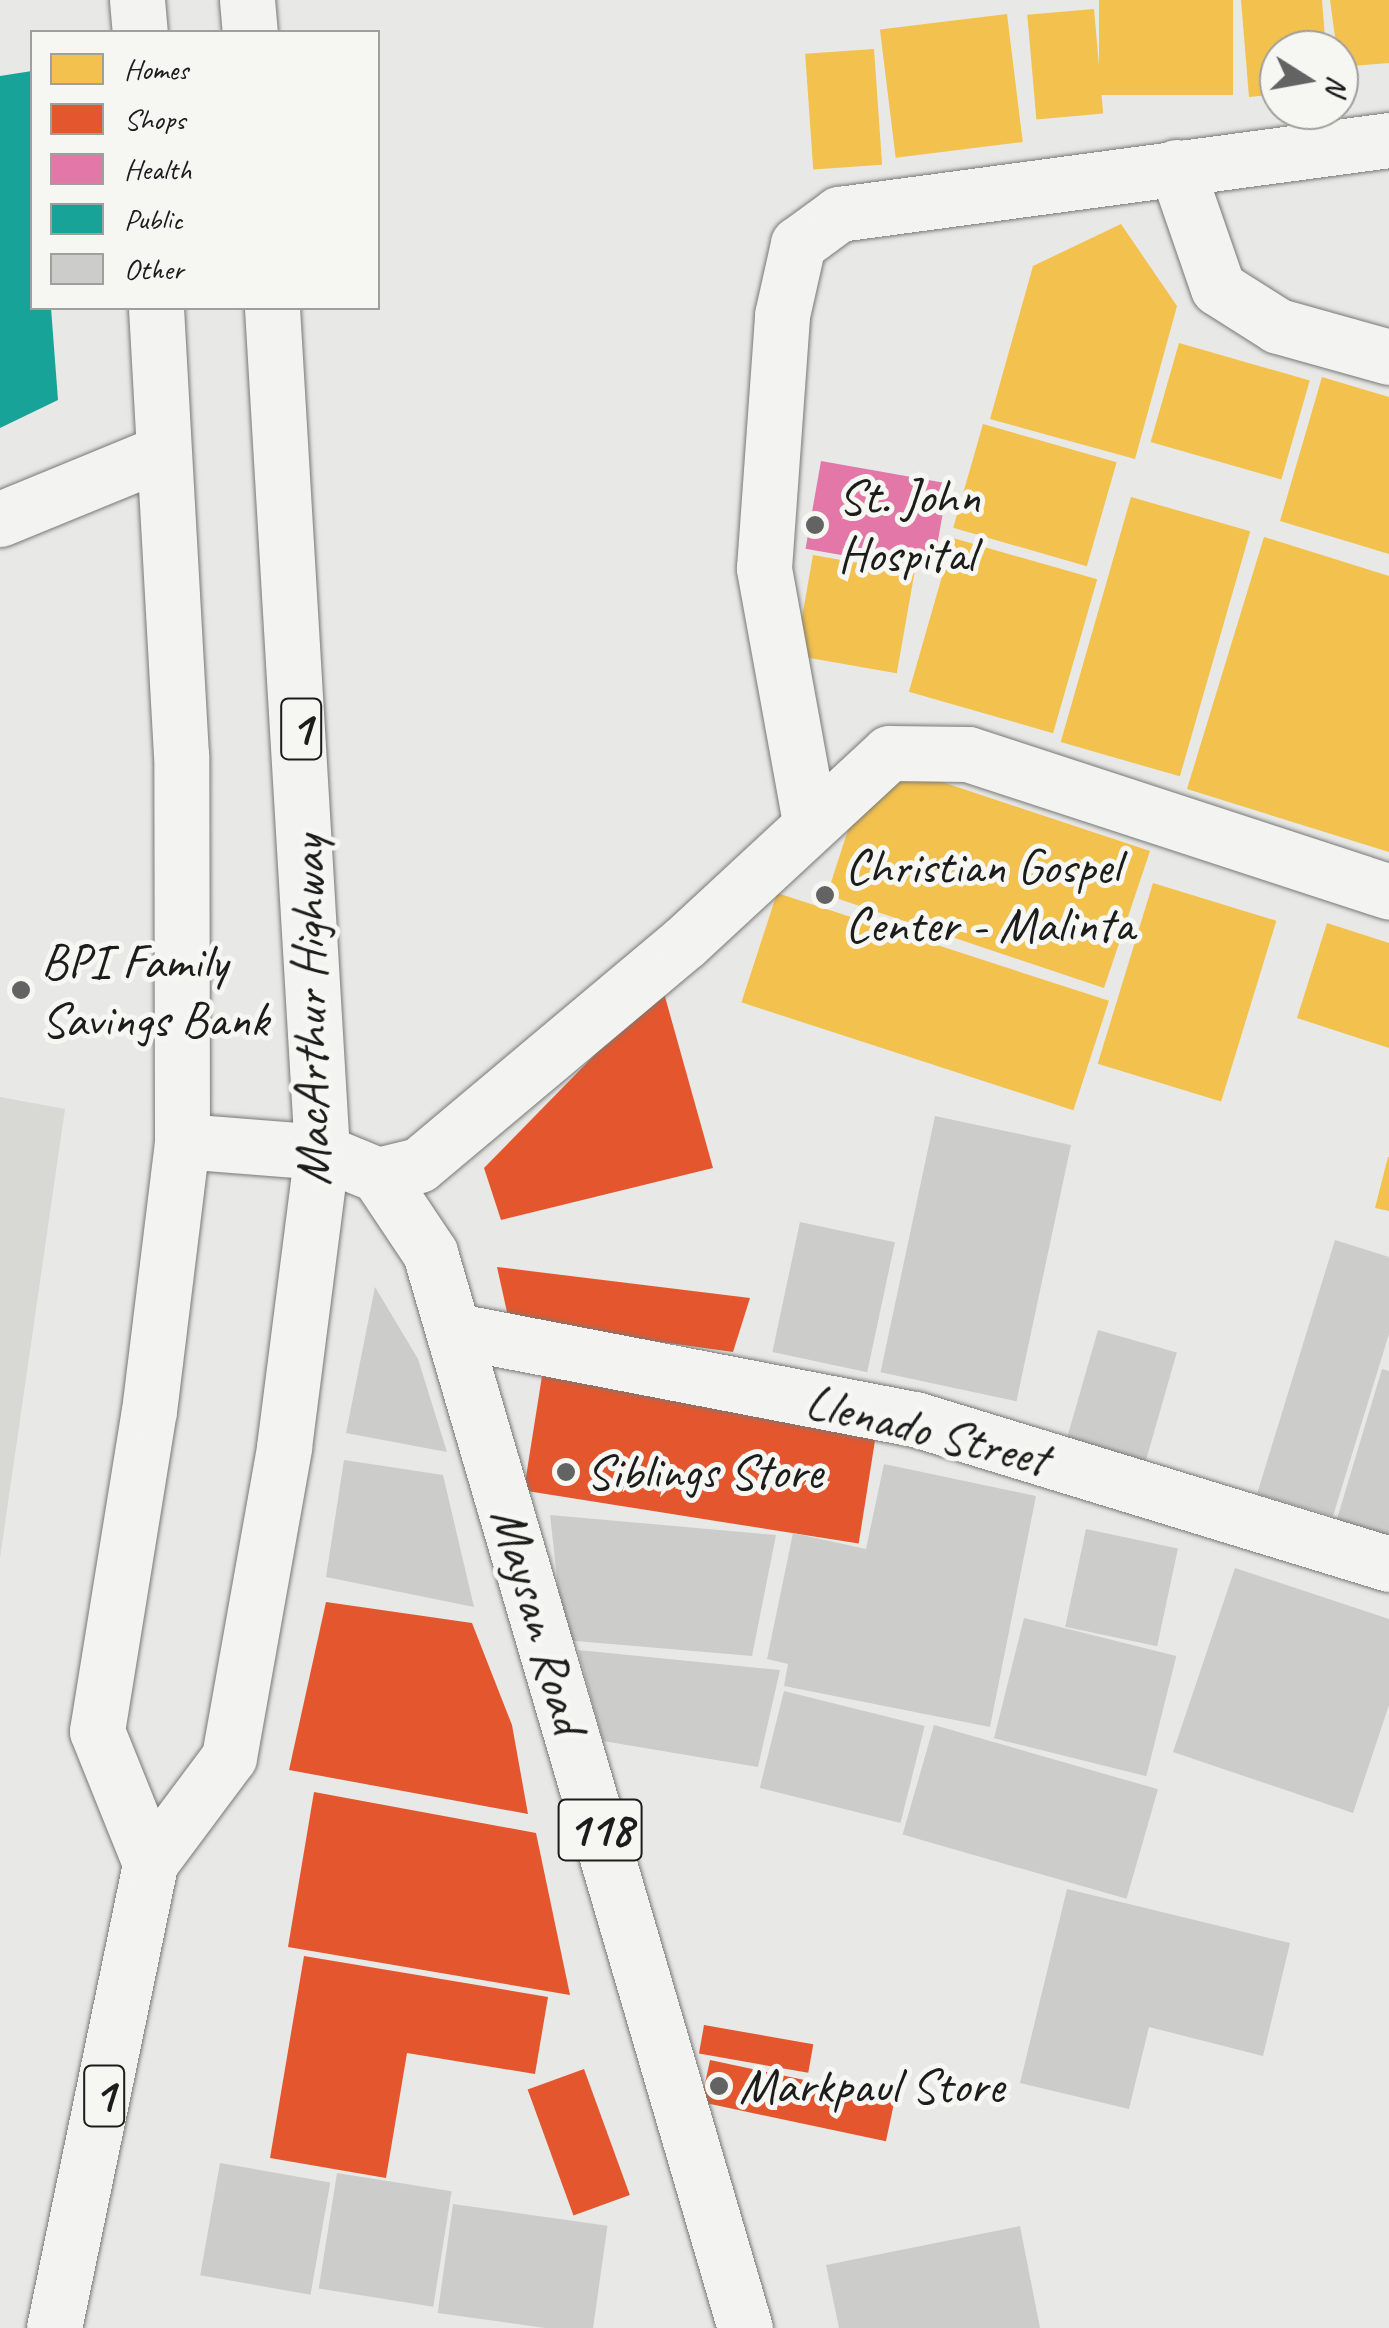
<!DOCTYPE html>
<html>
<head>
<meta charset="utf-8">
<style>
	body { margin:0 }
	#map { position:relative; width:1389px; height:2328px; overflow:hidden; background:#e8e8e6; font-family:Caveat,sans-serif }
	div>[style] { position:absolute }
	.built>* { inset:0; background:#d8d8d5 }
	.homes>* { inset:0; background:#f2c14e; transform-origin:0 0 }
	.shops>* { inset:0; background:#e4572e; transform-origin:0 0 }
	.health>* { inset:0; background:#e377a8; transform-origin:0 0 }
	.public>* { inset:0; background:#17a398 }
	.building>* { inset:0; background:#ccccca; transform-origin:0 0 }
	.roads { filter:drop-shadow(0 0 2px #787877) drop-shadow(0 0 2px #787877) }
	.minor>* { height:55px; margin:-27.5px; padding:0 27.5px; transform-origin:27.5px; border-radius:27.5px; background:#f3f3f1 }
	.major>* { height:55px; margin:-27.5px; padding:0 27.5px; transform-origin:27.5px; border-radius:27.5px; background:#f3f3f1 }
	.highway>* { height:55px; margin:-27.5px; padding:0 27.5px; transform-origin:27.5px; border-radius:27.5px; background:#f3f3f1 }
	.dots>* { width:28px; height:28px; translate:-50% -50%; box-sizing:border-box; border:5px solid #f6f6f2; border-radius:50% }
	span { translate:-50% -50%; white-space:nowrap; text-align:center; line-height:1.15; -webkit-text-stroke:10px #f6f6f2; paint-order:stroke }
	.shield-label span { padding:2px 8px; background:#f6f6f2; border:2px solid; border-radius:8px; -webkit-text-stroke-width:0 }
	.shield-label { font-size:48px; color:#1c1c1c; font-weight:700 }
	.poi-label { font-size:50px; color:#1c1c1c }
	.left { translate:0 -50%; text-align:left }
	.street-label { font-size:50px; color:#1c1c1c }
	.legend { position:absolute; left:30px; top:30px; width:350px; height:280px; box-sizing:border-box; background:#f6f6f2; border:2px solid #9f9f9c; margin:0; padding:12px 18px; list-style:none; font-size:30px; color:#1c1c1c }
	.legend li { display:flex; align-items:center; gap:20px; height:50px }
	.legend b { width:50px; border:2px solid #9f9f9c }
	.north { position:absolute; left:1259px; top:30px; width:100px; height:100px; box-sizing:border-box; background:#f6f6f2; border:2px solid #9f9f9c; border-radius:50%; rotate:101deg; font-size:28px; font-weight:700; line-height:40px; text-align:center; color:#1c1c1c }
	.north::after { content:''; display:block; margin:auto; width:35px; height:45px; background:#636363; clip-path:polygon(50% 0,100% 100%,50% 72%,0 100%) }
</style>
</head>
<body>
<div id="map">
	<div class="built">
		<i style="clip-path:polygon(0 1097px,65px 1109px,0 1558px)"></i>
	</div>
	<div class="homes">
		<i style="left:1099px;top:0;width:134px;height:95px"></i>
		<i style="clip-path:polygon(1241px 0,1322px 0,1326px 50px,1279px 50px,1279px 94px,1249px 97px)"></i>
		<i style="clip-path:polygon(1330px 0,1389px 0,1389px 63px,1339px 67px)"></i>
		<i style="left:1094px;top:9px;width:105px;height:67px;rotate:85deg"></i>
		<i style="left:1007px;top:14px;width:129px;height:128px;rotate:83deg"></i>
		<i style="left:874px;top:49px;width:116px;height:69px;rotate:86deg"></i>
		<i style="clip-path:polygon(1121px 224px,1177px 306px,1135px 459px,990px 419px,1033px 266px)"></i>
		<i style="left:1179px;top:343px;width:136px;height:103px;rotate:16deg"></i>
		<i style="clip-path:polygon(1322px 377px,1389px 397px,1389px 554px,1280px 521px)"></i>
		<i style="left:983px;top:424px;width:139px;height:108px;rotate:16deg"></i>
		<i style="left:1131px;top:497px;width:124px;height:255px;rotate:16deg"></i>
		<i style="clip-path:polygon(1264px 537px,1389px 576px,1389px 852px,1187px 789px)"></i>
		<i style="left:953px;top:538px;width:150px;height:160px;rotate:16deg"></i>
		<i style="left:813px;top:555px;width:103px;height:102px;rotate:10deg"></i>
		<i style="clip-path:polygon(909px 771px,1150px 851px,1104px 988px,827px 895px,855px 808px)"></i>
		<i style="left:1153px;top:883px;width:129px;height:189px;rotate:17deg"></i>
		<i style="left:777px;top:893px;width:349px;height:115px;rotate:18deg"></i>
		<i style="clip-path:polygon(1327px 923px,1389px 943px,1389px 1048px,1297px 1018px)"></i>
		<i style="clip-path:polygon(1388px 1157px,1389px 1157px,1389px 1211px,1375px 1208px)"></i>
	</div>
	<div class="shops">
		<i style="clip-path:polygon(662px 986px,713px 1168px,501px 1220px,484px 1168px)"></i>
		<i style="clip-path:polygon(497px 1267px,750px 1298px,733px 1352px,509px 1321px)"></i>
		<i style="left:542px;top:1376px;width:339px;height:116px;rotate:9deg"></i>
		<i style="clip-path:polygon(326px 1602px,472px 1623px,512px 1725px,528px 1814px,289px 1770px)"></i>
		<i style="clip-path:polygon(314px 1792px,536px 1833px,570px 1995px,288px 1947px)"></i>
		<i style="clip-path:polygon(304px 1956px,548px 1997px,535px 2074px,407px 2053px,386px 2178px,270px 2158px)"></i>
		<i style="left:704px;top:2025px;width:111px;height:29px;rotate:10deg"></i>
		<i style="left:710px;top:2060px;width:189px;height:43px;rotate:12deg"></i>
		<i style="left:584px;top:2069px;width:134px;height:60px;rotate:70deg"></i>
	</div>
	<div class="health">
		<i style="left:821px;top:461px;width:129px;height:89px;rotate:10deg"></i>
	</div>
	<div class="public">
		<i style="clip-path:polygon(32px 71px,32px 308px,51px 308px,58px 400px,0 428px,0 76px)"></i>
	</div>
	<div class="building">
		<i style="left:935px;top:1116px;width:139px;height:262px;rotate:12deg"></i>
		<i style="left:800px;top:1222px;width:97px;height:133px;rotate:12deg"></i>
		<i style="clip-path:polygon(1335px 1240px,1389px 1257px,1389px 1334px,1333px 1516px,1257px 1494px)"></i>
		<i style="clip-path:polygon(375px 1287px,418px 1359px,447px 1452px,346px 1433px)"></i>
		<i style="left:1098px;top:1330px;width:82px;height:121px;rotate:16deg"></i>
		<i style="clip-path:polygon(1382px 1369px,1389px 1371px,1389px 1546px,1334px 1529px)"></i>
		<i style="clip-path:polygon(344px 1460px,443px 1475px,474px 1607px,326px 1577px)"></i>
		<i style="clip-path:polygon(884px 1464px,1036px 1496px,990px 1727px,784px 1686px,788px 1664px,767px 1659px,793px 1533px,866px 1549px)"></i>
		<i style="clip-path:polygon(550px 1515px,776px 1535px,752px 1656px,564px 1640px)"></i>
		<i style="left:1086px;top:1529px;width:94px;height:100px;rotate:12deg"></i>
		<i style="clip-path:polygon(1235px 1568px,1389px 1619px,1389px 1705px,1353px 1813px,1173px 1752px)"></i>
		<i style="left:1024px;top:1618px;width:157px;height:124px;rotate:14deg"></i>
		<i style="clip-path:polygon(578px 1650px,780px 1670px,758px 1767px,603px 1741px)"></i>
		<i style="left:784px;top:1691px;width:145px;height:100px;rotate:14deg"></i>
		<i style="left:934px;top:1725px;width:233px;height:114px;rotate:16deg"></i>
		<i style="clip-path:polygon(1067px 1889px,1290px 1943px,1263px 2056px,1149px 2027px,1129px 2109px,1020px 2083px)"></i>
		<i style="left:220px;top:2163px;width:112px;height:114px;rotate:10deg"></i>
		<i style="left:337px;top:2173px;width:116px;height:117px;rotate:9deg"></i>
		<i style="left:453px;top:2204px;width:156px;height:110px;rotate:8deg"></i>
		<i style="clip-path:polygon(1020px 2226px,1040px 2328px,839px 2328px,826px 2265px)"></i>
	</div>
	<div class="roads">
		<div class="minor">
			<i style="left:1176px;top:167px;width:128px;rotate:70.9deg"></i>
			<i style="left:1218px;top:288px;width:71px;rotate:32.3deg"></i>
			<i style="left:1278px;top:326px;width:115px;rotate:15.6deg"></i>
			<i style="left:0;top:519px;width:176px;rotate:-22.3deg"></i>
			<i style="left:810px;top:822px;width:258px;rotate:-100.3deg"></i>
			<i style="left:764px;top:568px;width:254px;rotate:-85.9deg"></i>
			<i style="left:782px;top:315px;width:73px;rotate:-77.3deg"></i>
			<i style="left:798px;top:244px;width:51px;rotate:-36.2deg"></i>
			<i style="left:839px;top:214px;width:555px;rotate:-7.66deg"></i>
			<i style="left:378px;top:1175px;width:42px;rotate:-13.7deg"></i>
			<i style="left:419px;top:1165px;width:347px;rotate:-40deg"></i>
			<i style="left:685px;top:942px;width:278px;rotate:-42.8deg"></i>
			<i style="left:889px;top:753px;width:79px;rotate:0.7deg"></i>
			<i style="left:968px;top:754px;width:443px;rotate:18.1deg"></i>
			<i style="left:457px;top:1331px;width:466px;rotate:10.9deg"></i>
			<i style="left:915px;top:1419px;width:496px;rotate:17deg"></i>
		</div>
		<div class="major">
			<i style="left:182px;top:1141px;width:140px;rotate:4.5deg"></i>
			<i style="left:322px;top:1152px;width:61px;rotate:22.3deg"></i>
			<i style="left:378px;top:1175px;width:94px;rotate:56.3deg"></i>
			<i style="left:430px;top:1253px;width:1120px;rotate:73.67deg"></i>
		</div>
		<div class="highway">
			<i style="left:137px;top:0;width:32px;rotate:85deg"></i>
			<i style="left:247px;top:0;width:32px;rotate:85deg"></i>
			<i style="left:150px;top:1863px;width:142px;rotate:-111.9deg"></i>
			<i style="left:97px;top:1731px;width:324px;rotate:-80.8deg"></i>
			<i style="left:149px;top:1411px;width:272px;rotate:-83deg"></i>
			<i style="left:182px;top:1141px;width:386px;rotate:-90.1deg"></i>
			<i style="left:181px;top:755px;width:448px;rotate:-93.2deg"></i>
			<i style="left:54px;top:2328px;width:475px;rotate:-78.3deg"></i>
			<i style="left:150px;top:1863px;width:132px;rotate:-53.3deg"></i>
			<i style="left:229px;top:1757px;width:315px;rotate:-79.9deg"></i>
			<i style="left:284px;top:1447px;width:297px;rotate:-82.7deg"></i>
			<i style="left:322px;top:1152px;width:845px;rotate:-93.39deg"></i>
		</div>
	</div>
	<div class="dots">
		<i style="left:815px;top:525px;background:#636363"></i>
		<i style="left:825px;top:895px;background:#636363"></i>
		<i style="left:21px;top:990px;background:#636363"></i>
		<i style="left:566px;top:1472px;background:#636363"></i>
		<i style="left:719px;top:2086px;background:#636363"></i>
	</div>
	<div class="shield-label">
		<span style="left:301px;top:729px">1</span>
		<span style="left:600px;top:1830px">118</span>
		<span style="left:104px;top:2096px">1</span>
	</div>
	<div class="poi-label">
		<span class="left" style="left:838px;top:525px">St. John<br>Hospital</span>
		<span class="left" style="left:845px;top:895px">Christian Gospel<br>Center - Malinta</span>
		<span class="left" style="left:41px;top:990px">BPI Family<br>Savings Bank</span>
		<span class="left" style="left:586px;top:1472px">Siblings Store</span>
		<span class="left" style="left:739px;top:2086px">Markpaul Store</span>
	</div>
	<div class="street-label">
		<span style="left:310px;top:1011px;rotate:-91deg">MacArthur Highway</span>
		<span style="left:927px;top:1430px;rotate:14deg">Llenado Street</span>
		<span style="left:539px;top:1620px;rotate:74deg">Maysan Road</span>
	</div>
	<ul class="legend">
	<li><b style="height:28px;background:#f2c14e"></b>Homes</li>
	<li><b style="height:28px;background:#e4572e"></b>Shops</li>
	<li><b style="height:28px;background:#e377a8"></b>Health</li>
	<li><b style="height:28px;background:#17a398"></b>Public</li>
	<li><b style="height:28px;background:#ccccca"></b>Other</li>
	</ul>
	<div class="north">N</div>
</div>
</body>
</html>
